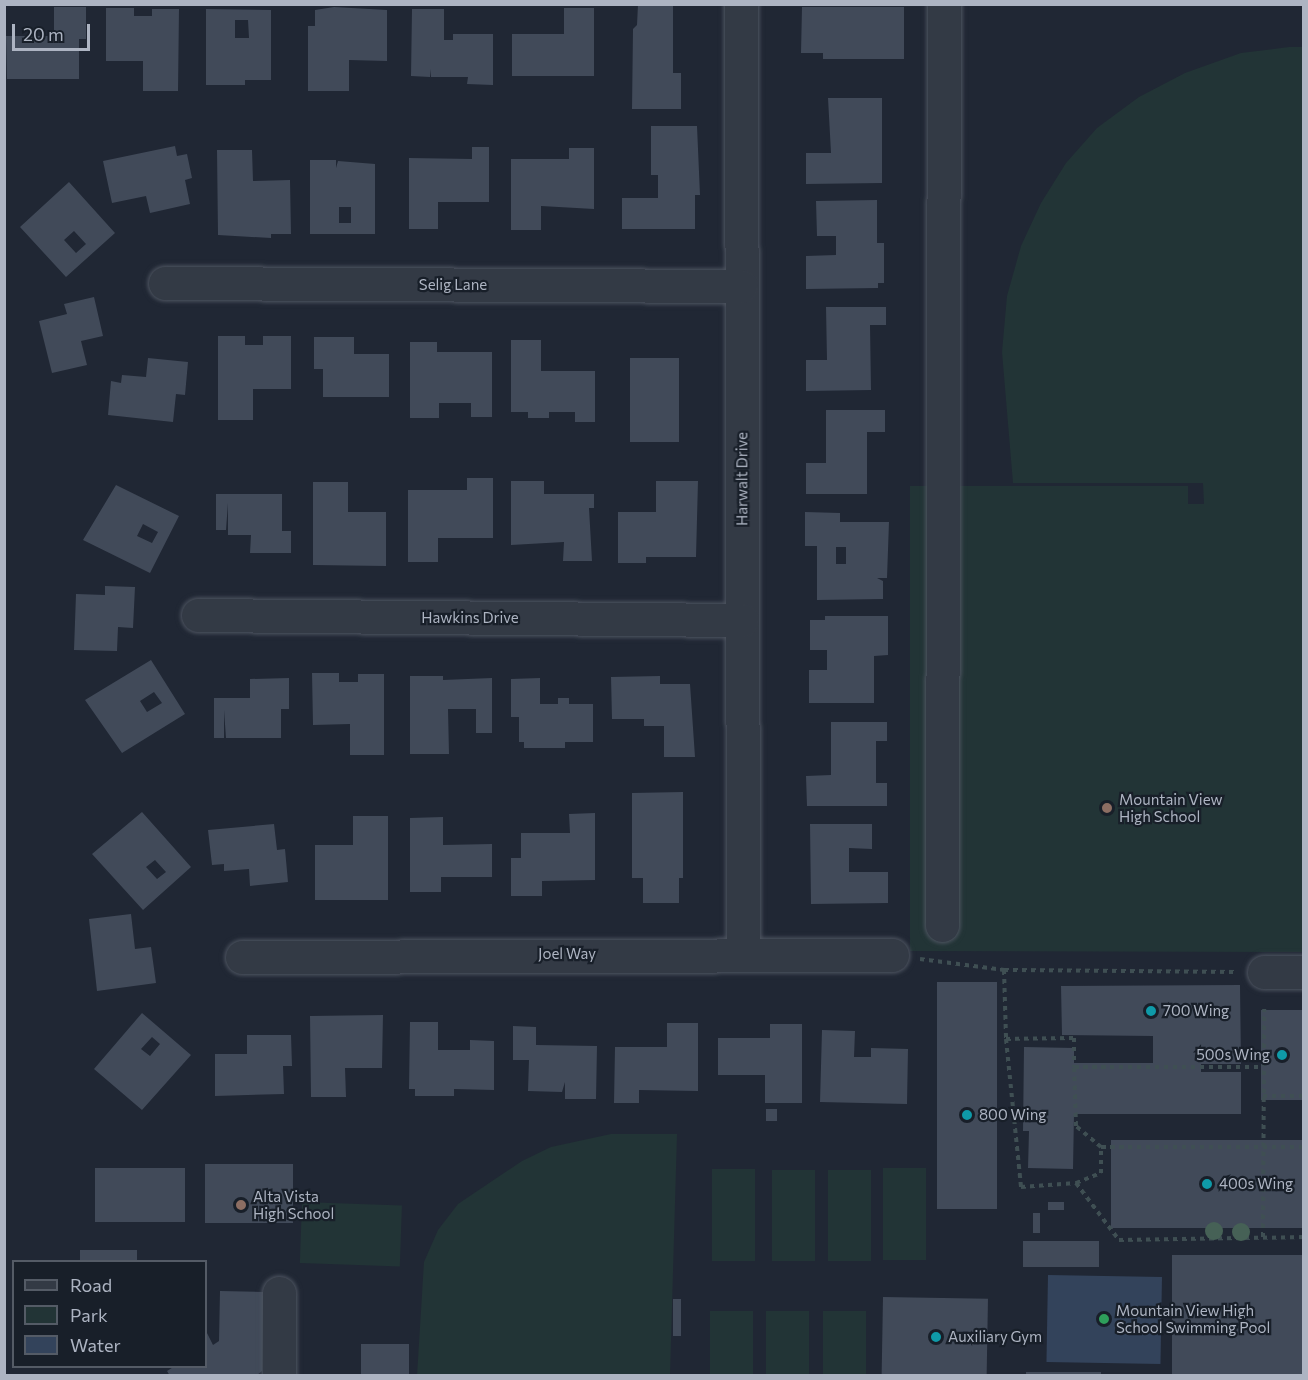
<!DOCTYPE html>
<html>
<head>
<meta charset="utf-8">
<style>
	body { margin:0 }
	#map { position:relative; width:1308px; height:1380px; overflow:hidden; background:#202734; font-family:Commissioner,sans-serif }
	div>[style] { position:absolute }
	.green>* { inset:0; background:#223436; transform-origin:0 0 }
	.water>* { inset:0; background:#33435b; transform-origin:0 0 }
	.building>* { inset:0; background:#414a59; transform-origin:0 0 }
	.path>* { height:4px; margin-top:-2px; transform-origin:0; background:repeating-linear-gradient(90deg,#3f4f53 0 4.5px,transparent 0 9px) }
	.roads { filter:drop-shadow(0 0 2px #4d5460) drop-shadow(0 0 2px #4d5460) }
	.minor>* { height:33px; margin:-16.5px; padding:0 16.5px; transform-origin:16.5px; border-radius:16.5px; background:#333a45 }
	.trees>* { width:18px; height:18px; margin:-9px; border-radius:50%; background:#466156 }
	.dots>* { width:16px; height:16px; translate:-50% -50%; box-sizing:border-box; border:3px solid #181f29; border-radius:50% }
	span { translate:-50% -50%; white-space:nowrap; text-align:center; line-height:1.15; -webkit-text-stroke:4.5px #181f29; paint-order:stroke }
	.street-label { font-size:15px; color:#adb4c2 }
	.poi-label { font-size:15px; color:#adb4c2 }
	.left { translate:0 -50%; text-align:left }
	.right { translate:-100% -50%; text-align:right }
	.frame { position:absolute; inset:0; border:6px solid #adb4c2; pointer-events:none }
	.legend { position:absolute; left:12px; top:1260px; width:195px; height:108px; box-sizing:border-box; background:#181f29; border:2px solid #545b66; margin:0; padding:8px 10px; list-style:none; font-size:18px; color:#adb4c2 }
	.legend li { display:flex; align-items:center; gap:12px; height:30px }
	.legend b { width:30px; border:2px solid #545b66 }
	.scale { position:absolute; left:12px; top:24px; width:78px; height:27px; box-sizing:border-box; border:3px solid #adb4c2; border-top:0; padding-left:8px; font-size:18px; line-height:21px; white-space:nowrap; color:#adb4c2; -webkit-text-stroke:4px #181f29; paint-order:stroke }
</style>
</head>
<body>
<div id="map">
	<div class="green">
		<i style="clip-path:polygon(1289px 47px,1303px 47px,1303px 952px,910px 951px,910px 486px,1188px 486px,1188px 504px,1204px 504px,1203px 483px,1013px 483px,1002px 352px,1007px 296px,1021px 246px,1041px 203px,1066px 163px,1097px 128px,1139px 97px,1185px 73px,1241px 53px)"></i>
		<i style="clip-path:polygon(611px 1134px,677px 1134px,670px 1375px,417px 1376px,424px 1262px,438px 1230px,458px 1204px,522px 1161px,551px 1147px)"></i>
		<i style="left:883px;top:1168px;width:43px;height:92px"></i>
		<i style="left:712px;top:1169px;width:43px;height:92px"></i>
		<i style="left:772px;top:1170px;width:43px;height:91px"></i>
		<i style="left:828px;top:1170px;width:43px;height:91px"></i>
		<i style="left:302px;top:1202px;width:100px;height:61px;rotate:2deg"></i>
		<i style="left:710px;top:1311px;width:43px;height:64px"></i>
		<i style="left:766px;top:1311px;width:43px;height:64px"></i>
		<i style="left:823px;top:1311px;width:43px;height:64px"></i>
	</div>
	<div class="water">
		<i style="left:1048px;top:1275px;width:114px;height:87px;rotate:1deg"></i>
	</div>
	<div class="building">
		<i style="clip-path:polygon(638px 4px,673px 4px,673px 73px,681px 73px,681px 109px,632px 109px,633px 29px,637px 25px)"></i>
		<i style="clip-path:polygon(54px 7px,86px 7px,86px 39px,79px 39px,79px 79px,7px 79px,6px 36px,54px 36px)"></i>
		<i style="clip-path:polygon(334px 7px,387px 10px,387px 61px,349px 60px,349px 91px,308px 91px,308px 26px,315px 26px,315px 10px)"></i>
		<i style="clip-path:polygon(802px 7px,904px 7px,904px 59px,823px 59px,823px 53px,801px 53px)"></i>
		<i style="clip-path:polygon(106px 8px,134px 8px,134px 16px,152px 16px,152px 9px,179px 9px,178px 91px,143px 91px,143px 61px,106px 61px)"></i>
		<i style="clip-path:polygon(564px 8px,594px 8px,594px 76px,512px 76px,512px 34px,564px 34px)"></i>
		<i style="clip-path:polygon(evenodd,206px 9px,271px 10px,271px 80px,245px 80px,245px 85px,206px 85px,206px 9px,235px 20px,248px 20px,249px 38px,235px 38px,235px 20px)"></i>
		<i style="clip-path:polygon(412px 9px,444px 9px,444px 40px,453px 40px,453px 34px,493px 34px,493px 85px,467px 84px,468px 77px,431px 77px,431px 69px,430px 77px,411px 76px)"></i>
		<i style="clip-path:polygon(828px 98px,882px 98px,882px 183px,806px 184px,806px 153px,831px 153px)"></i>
		<i style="clip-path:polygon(651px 126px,697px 126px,700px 195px,695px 195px,695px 229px,622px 229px,622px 198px,658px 198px,658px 175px,651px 175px)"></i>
		<i style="clip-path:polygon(175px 146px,177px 156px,187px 154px,192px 178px,185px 180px,190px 204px,150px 213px,146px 196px,112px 203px,103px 161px)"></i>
		<i style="clip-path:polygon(472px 147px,489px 147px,489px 202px,438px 202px,438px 229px,409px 229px,409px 158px,472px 159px)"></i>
		<i style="clip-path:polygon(569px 148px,594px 148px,594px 209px,541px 206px,541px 230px,511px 230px,511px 159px,569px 159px)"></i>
		<i style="clip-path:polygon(217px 150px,252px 150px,253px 181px,290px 180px,291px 234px,271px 234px,271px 238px,218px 235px)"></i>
		<i style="clip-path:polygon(evenodd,310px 160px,336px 160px,336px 168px,338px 161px,375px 164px,375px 234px,310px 234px,310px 160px,339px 207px,351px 207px,351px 223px,339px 223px,339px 207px)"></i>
		<i style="clip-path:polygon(evenodd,69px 182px,115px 233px,66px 277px,20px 227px,69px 182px,74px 231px,86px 244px,76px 253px,64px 240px,74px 231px)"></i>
		<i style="clip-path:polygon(877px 200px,877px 243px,884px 243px,884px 283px,878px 283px,878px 288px,806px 289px,806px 256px,836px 255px,836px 236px,817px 236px,816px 201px)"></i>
		<i style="clip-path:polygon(94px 297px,103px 336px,81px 341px,87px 365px,52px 373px,39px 321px,67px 314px,64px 304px)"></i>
		<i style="clip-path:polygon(826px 307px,886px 307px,886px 325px,870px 325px,871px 390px,806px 391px,806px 360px,827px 360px)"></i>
		<i style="clip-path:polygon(218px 336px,245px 336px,245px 345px,263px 345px,263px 336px,291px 336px,291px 389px,253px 389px,253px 420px,218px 420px)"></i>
		<i style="clip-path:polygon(314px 337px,354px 337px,354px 354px,389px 354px,389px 397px,323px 397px,323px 369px,314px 369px)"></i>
		<i style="clip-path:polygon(511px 340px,541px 340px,541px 371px,595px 371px,595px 422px,575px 422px,575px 412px,549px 412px,549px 418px,528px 418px,528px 412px,511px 412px)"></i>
		<i style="clip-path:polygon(410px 342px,437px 342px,437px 352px,492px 352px,492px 417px,471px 417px,471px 403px,439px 403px,439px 418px,410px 418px)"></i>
		<i style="clip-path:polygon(148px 358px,188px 362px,185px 395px,176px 394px,173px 422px,108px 415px,111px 381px,121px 383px,122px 375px,146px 377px)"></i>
		<i style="left:630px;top:358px;width:49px;height:84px"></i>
		<i style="clip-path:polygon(826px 410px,885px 410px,885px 432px,867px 432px,867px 494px,806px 494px,806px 463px,826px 463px)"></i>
		<i style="clip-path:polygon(467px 478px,493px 478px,493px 538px,438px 538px,438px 562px,408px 562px,408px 490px,467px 490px)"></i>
		<i style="clip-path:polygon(511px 481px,544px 481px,544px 494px,594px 494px,594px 508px,589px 508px,592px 561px,563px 561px,564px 542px,511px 545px)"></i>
		<i style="clip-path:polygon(656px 481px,698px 481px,696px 557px,646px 557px,646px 563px,618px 563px,618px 512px,656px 512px)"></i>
		<i style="clip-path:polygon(313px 482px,348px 482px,348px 512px,386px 512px,386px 566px,313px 565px)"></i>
		<i style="clip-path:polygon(evenodd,116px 485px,179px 516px,150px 573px,83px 540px,116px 485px,143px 524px,158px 532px,152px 543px,137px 536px,143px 524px)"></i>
		<i style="clip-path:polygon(216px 494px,282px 494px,282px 531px,291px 531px,291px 553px,250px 553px,251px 535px,228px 535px,228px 503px,226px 530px,216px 530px)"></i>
		<i style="clip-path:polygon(evenodd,805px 512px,840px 513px,840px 522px,889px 522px,887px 578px,877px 578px,883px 581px,883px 599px,817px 600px,817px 546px,805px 546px,805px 512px,836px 547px,846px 547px,846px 564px,836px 564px,836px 547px)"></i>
		<i style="clip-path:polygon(105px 586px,135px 587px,133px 628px,118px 627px,117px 651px,74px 650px,76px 594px,105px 595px)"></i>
		<i style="clip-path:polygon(825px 616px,888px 616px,888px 655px,874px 656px,874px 703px,809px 703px,809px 670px,827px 670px,827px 650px,810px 650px,810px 620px,825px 620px)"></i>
		<i style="clip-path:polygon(evenodd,151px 660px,185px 714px,122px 753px,85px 700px,151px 660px,154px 692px,162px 703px,147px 712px,140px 701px,154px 692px)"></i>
		<i style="clip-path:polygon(312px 673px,339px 673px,339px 682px,358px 682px,358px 674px,384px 674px,384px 755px,350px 755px,350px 724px,313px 725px)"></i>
		<i style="clip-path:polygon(410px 676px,443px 676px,443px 680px,492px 678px,492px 733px,476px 733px,476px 709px,448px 709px,449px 754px,410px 754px)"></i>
		<i style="clip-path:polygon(660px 676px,660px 684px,690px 684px,695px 757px,664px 757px,664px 726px,644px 726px,644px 719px,612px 719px,611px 677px)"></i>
		<i style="clip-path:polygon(289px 678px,289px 709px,281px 709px,281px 738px,226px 738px,224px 710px,224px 738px,214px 738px,214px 698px,250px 698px,250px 679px)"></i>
		<i style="clip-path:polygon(540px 678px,540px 704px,558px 704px,558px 698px,569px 698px,569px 704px,593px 704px,593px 742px,565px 742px,565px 748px,524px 748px,524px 742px,519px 742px,519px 717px,511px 717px,511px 679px)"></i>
		<i style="clip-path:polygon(831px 722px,887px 722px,887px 741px,876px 741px,876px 783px,887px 783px,887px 806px,807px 806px,806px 776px,831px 775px)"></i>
		<i style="clip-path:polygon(683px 792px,683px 878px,679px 878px,679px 903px,643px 903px,643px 878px,632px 878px,632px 793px)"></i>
		<i style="clip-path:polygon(evenodd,142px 812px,191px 867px,143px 910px,92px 854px,142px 812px,155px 860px,166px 872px,157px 879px,146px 867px,155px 860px)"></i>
		<i style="clip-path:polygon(595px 813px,595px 880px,542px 881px,542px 896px,511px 896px,511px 858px,521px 858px,521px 833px,570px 833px,569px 814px)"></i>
		<i style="clip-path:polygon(353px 816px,388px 816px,388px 900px,315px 900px,315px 845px,353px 845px)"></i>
		<i style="clip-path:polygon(443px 817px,443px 845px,492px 844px,492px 877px,441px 877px,441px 892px,410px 892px,410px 818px)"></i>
		<i style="clip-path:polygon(274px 824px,277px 850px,285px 849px,288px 882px,250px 886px,249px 869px,224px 871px,224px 864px,212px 865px,208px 830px)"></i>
		<i style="clip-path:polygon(810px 824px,872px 824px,872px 849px,849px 848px,849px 872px,888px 872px,888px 903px,811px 904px)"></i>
		<i style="clip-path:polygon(131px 914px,135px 949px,151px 947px,156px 983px,97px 991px,89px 919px)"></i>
		<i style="left:997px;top:982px;width:227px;height:60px;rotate:90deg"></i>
		<i style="clip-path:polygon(1240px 985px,1241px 1064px,1201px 1064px,1201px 1072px,1241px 1072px,1241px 1114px,1074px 1114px,1073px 1169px,1028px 1168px,1029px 1131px,1023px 1131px,1024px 1047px,1074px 1048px,1074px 1063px,1153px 1063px,1153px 1036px,1062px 1035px,1061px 986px)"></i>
		<i style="left:1261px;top:1010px;width:43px;height:90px"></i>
		<i style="clip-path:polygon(evenodd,142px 1013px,191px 1055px,142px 1110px,94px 1069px,142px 1013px,152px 1037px,160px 1044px,150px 1056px,141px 1049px,152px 1037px)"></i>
		<i style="clip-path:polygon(383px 1015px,382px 1068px,345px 1068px,346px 1097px,311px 1097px,310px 1016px)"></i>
		<i style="clip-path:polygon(410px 1022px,438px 1022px,438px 1050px,470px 1050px,470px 1040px,494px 1041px,494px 1090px,454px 1089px,454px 1096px,415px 1096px,415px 1089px,409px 1089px)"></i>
		<i style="clip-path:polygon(667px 1023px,698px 1023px,698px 1091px,639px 1090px,639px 1103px,614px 1103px,615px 1047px,667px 1047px)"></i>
		<i style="clip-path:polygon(770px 1024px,802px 1024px,802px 1103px,765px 1103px,765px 1075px,718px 1075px,718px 1038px,770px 1038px)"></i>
		<i style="clip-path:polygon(513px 1026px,536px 1027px,536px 1045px,597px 1046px,596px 1099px,565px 1099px,565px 1082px,562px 1092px,528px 1091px,529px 1060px,513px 1060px)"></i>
		<i style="clip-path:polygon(822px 1030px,855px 1031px,854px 1057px,871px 1057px,871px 1048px,908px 1049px,907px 1104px,820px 1102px)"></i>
		<i style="clip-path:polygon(247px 1035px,291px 1035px,292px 1066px,283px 1066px,284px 1094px,215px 1096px,215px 1054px,247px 1054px)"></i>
		<i style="left:766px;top:1109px;width:11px;height:12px"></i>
		<i style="left:1111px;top:1140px;width:193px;height:88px"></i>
		<i style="left:205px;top:1164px;width:88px;height:59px"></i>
		<i style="left:95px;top:1168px;width:90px;height:54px"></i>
		<i style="left:1048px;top:1202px;width:16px;height:8px"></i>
		<i style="left:1033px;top:1213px;width:7px;height:20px"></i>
		<i style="left:1023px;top:1241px;width:76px;height:26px"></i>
		<i style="left:80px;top:1250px;width:57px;height:12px"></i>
		<i style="left:1172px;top:1255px;width:132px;height:121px"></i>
		<i style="clip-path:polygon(220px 1291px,263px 1292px,262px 1371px,256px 1376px,170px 1376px,167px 1371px,175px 1366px,206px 1366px,206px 1331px,213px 1345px,219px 1341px)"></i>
		<i style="left:883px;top:1297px;width:105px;height:79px;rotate:1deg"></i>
		<i style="left:673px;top:1299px;width:8px;height:37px"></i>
		<i style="left:361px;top:1344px;width:48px;height:32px"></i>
		<i style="left:1026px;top:1372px;width:75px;height:4px"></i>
	</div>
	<div class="path">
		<i style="left:920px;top:959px;width:85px;rotate:7.5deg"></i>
		<i style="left:1004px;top:970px;width:232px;rotate:0.5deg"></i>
		<i style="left:1004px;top:970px;width:69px;rotate:88.3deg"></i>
		<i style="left:1006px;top:1039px;width:68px;rotate:-0.8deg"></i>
		<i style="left:1074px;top:1038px;width:29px;rotate:90deg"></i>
		<i style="left:1006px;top:1039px;width:149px;rotate:84.2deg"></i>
		<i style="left:1021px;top:1187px;width:55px;rotate:-4.2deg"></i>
		<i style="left:1076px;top:1183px;width:27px;rotate:-22deg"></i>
		<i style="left:1101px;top:1173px;width:26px;rotate:-90deg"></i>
		<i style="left:1101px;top:1147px;width:203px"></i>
		<i style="left:1263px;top:1096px;width:41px"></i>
		<i style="left:1101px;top:1147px;width:33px;rotate:-140deg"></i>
		<i style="left:1076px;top:1126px;width:59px;rotate:-91.9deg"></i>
		<i style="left:1074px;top:1067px;width:189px"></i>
		<i style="left:1076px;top:1183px;width:71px;rotate:53deg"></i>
		<i style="left:1119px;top:1240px;width:185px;rotate:-0.9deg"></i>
		<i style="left:1263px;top:1237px;width:228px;rotate:-89.7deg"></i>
	</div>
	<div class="roads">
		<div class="minor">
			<i style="left:741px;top:4px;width:949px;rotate:89.88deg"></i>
			<i style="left:165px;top:283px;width:576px;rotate:0.3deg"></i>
			<i style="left:198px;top:615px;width:544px;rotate:0.53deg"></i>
			<i style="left:942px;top:925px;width:921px;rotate:-89.88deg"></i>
			<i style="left:242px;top:957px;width:650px;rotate:-0.18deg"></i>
			<i style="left:1264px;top:972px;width:40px"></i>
			<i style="left:279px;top:1293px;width:83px;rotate:90deg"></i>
		</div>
	</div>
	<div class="trees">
		<i style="left:1214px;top:1231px"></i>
		<i style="left:1241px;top:1232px"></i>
	</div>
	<div class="dots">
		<i style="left:1107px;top:808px;background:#8d6e63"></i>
		<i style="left:1151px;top:1011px;background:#0f9aa8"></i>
		<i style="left:1282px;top:1055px;background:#0f9aa8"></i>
		<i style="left:967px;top:1115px;background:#0f9aa8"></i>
		<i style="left:1207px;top:1184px;background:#0f9aa8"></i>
		<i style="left:241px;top:1205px;background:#8d6e63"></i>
		<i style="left:1104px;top:1319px;background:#2e9e5b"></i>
		<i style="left:936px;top:1337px;background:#0f9aa8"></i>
	</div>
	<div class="street-label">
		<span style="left:453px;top:285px">Selig Lane</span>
		<span style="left:742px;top:479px;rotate:-90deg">Harwalt Drive</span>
		<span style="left:470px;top:618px">Hawkins Drive</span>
		<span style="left:567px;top:954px">Joel Way</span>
	</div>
	<div class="poi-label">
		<span class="left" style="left:1119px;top:808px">Mountain View<br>High School</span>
		<span class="left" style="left:1163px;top:1011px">700 Wing</span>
		<span class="right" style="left:1270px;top:1055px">500s Wing</span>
		<span class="left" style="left:979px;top:1115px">800 Wing</span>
		<span class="left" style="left:1219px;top:1184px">400s Wing</span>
		<span class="left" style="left:253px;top:1205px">Alta Vista<br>High School</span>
		<span class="left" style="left:1116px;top:1319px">Mountain View High<br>School Swimming Pool</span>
		<span class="left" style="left:948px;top:1337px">Auxiliary Gym</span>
	</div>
	<div class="frame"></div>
	<ul class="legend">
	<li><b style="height:8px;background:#333a45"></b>Road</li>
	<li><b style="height:16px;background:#223436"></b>Park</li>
	<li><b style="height:16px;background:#33435b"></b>Water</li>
	</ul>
	<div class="scale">20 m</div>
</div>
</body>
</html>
